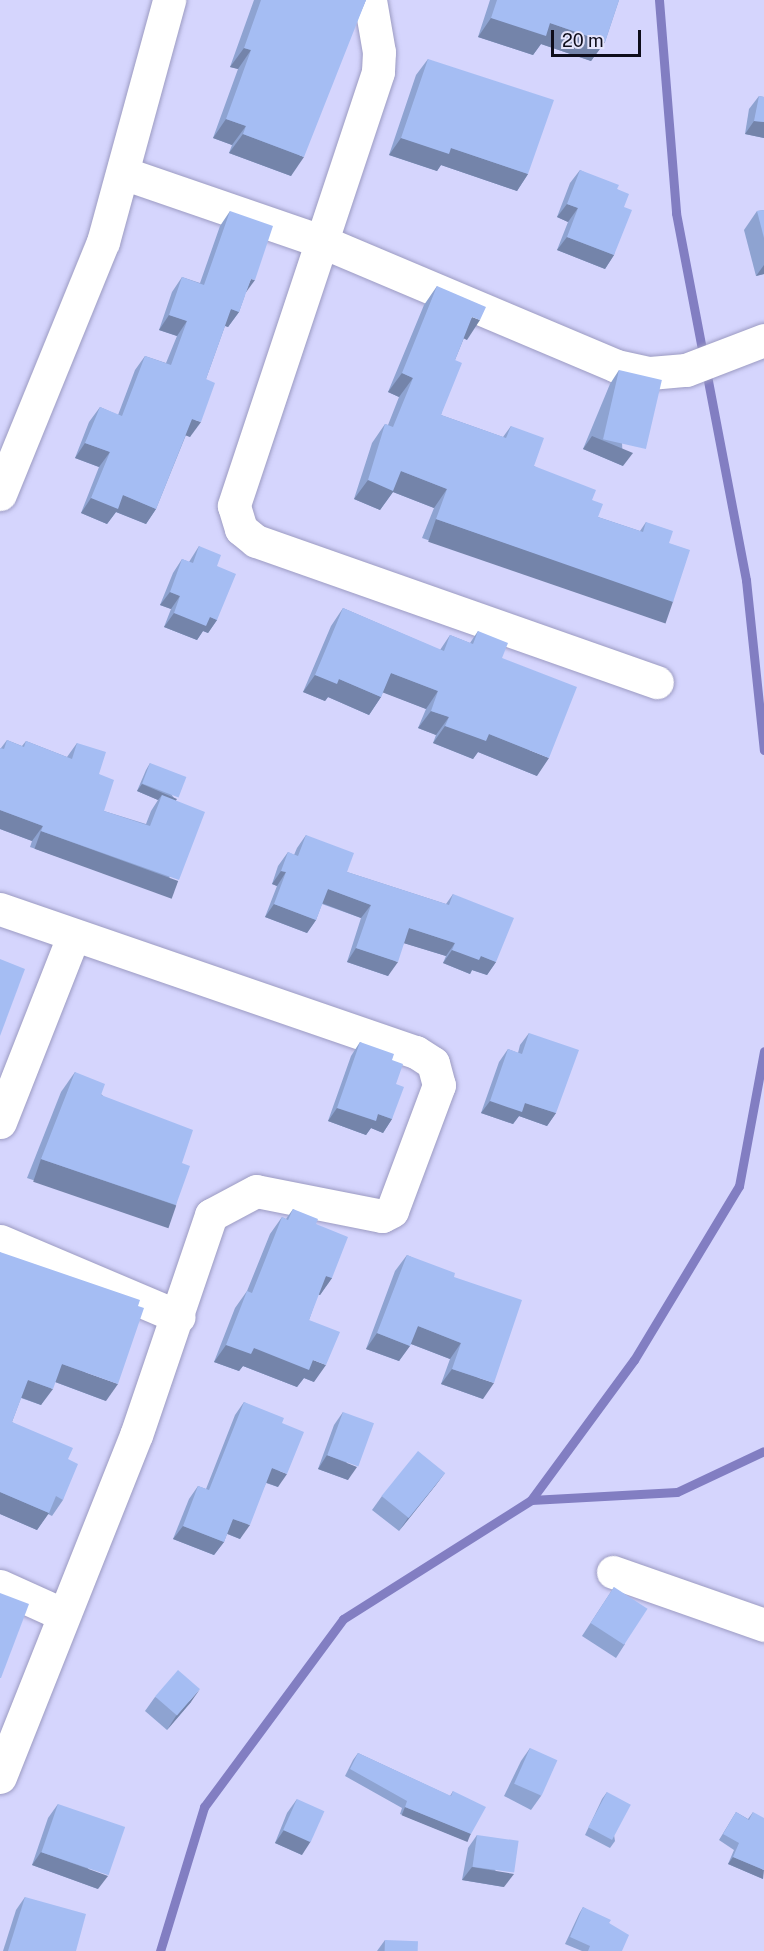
<!DOCTYPE html>
<html>
<head>
<meta charset="utf-8">
<style>
	body { margin:0 }
	#map { position:relative; width:764px; height:1951px; overflow:hidden; background:#d5d5fd; font-family:"Public Sans",sans-serif }
	div>[style] { position:absolute }
	.stream>* { height:9px; margin:-4.5px; padding:0 4.5px; transform-origin:4.5px; border-radius:4.5px; background:#827ec2 }
	.roads { filter:drop-shadow(0 0 2px #9c9bc2) drop-shadow(0 0 2px #9c9bc2) }
	.street>* { height:33px; margin:-16.5px; padding:0 16.5px; transform-origin:16.5px; border-radius:16.5px; background:#fff }
	.wall>* { inset:0; background:#8ea3d1 }
	.shaded-wall>* { inset:0; background:#7484aa; transform-origin:0 0 }
	.building>* { inset:0; background:#a5bdf3; transform-origin:0 0 }
	span { translate:-50% -50%; white-space:nowrap; text-align:center; line-height:1.15; -webkit-text-stroke:6px #e4e4fc; paint-order:stroke }
	.scale { position:absolute; left:551px; top:30px; width:90px; height:27px; box-sizing:border-box; border:3px solid #0e0d1a; border-top:0; padding-left:8px; font-size:18px; line-height:21px; white-space:nowrap; color:#0e0d1a; -webkit-text-stroke:4px #e4e4fc; paint-order:stroke }
</style>
</head>
<body>
<div id="map">
	<div class="stream">
		<i style="left:659px;top:0;width:214px;rotate:85.4deg"></i>
		<i style="left:676px;top:213px;width:374px;rotate:79.2deg"></i>
		<i style="left:746px;top:580px;width:171px;rotate:84deg"></i>
		<i style="left:531px;top:1500px;width:146px;rotate:-3.1deg"></i>
		<i style="left:677px;top:1492px;width:96px;rotate:-25.2deg"></i>
		<i style="left:160px;top:1951px;width:151px;rotate:-73deg"></i>
		<i style="left:204px;top:1807px;width:234px;rotate:-53.5deg"></i>
		<i style="left:343px;top:1619px;width:222px;rotate:-32.3deg"></i>
		<i style="left:531px;top:1500px;width:174px;rotate:-53.7deg"></i>
		<i style="left:634px;top:1360px;width:203px;rotate:-58.9deg"></i>
		<i style="left:739px;top:1186px;width:137px;rotate:-79.5deg"></i>
	</div>
	<div class="roads">
		<div class="street">
			<i style="left:370px;top:0;width:53px;rotate:80.2deg"></i>
			<i style="left:379px;top:52px;width:20px;rotate:93deg"></i>
			<i style="left:378px;top:72px;width:457px;rotate:108.4deg"></i>
			<i style="left:234px;top:506px;width:24px;rotate:73deg"></i>
			<i style="left:241px;top:529px;width:19px;rotate:39deg"></i>
			<i style="left:256px;top:541px;width:425px;rotate:19.4deg"></i>
			<i style="left:123px;top:173px;width:212px;rotate:19deg"></i>
			<i style="left:323px;top:242px;width:318px;rotate:22.9deg"></i>
			<i style="left:616px;top:366px;width:35px;rotate:12deg"></i>
			<i style="left:650px;top:373px;width:36px;rotate:-5deg"></i>
			<i style="left:686px;top:370px;width:84px;rotate:-21deg"></i>
			<i style="left:0;top:494px;width:272px;rotate:-67.8deg"></i>
			<i style="left:103px;top:242px;width:251px;rotate:-74.7deg"></i>
			<i style="left:0;top:909px;width:440px;rotate:19deg"></i>
			<i style="left:416px;top:1052px;width:20px;rotate:33deg"></i>
			<i style="left:433px;top:1063px;width:23px;rotate:75deg"></i>
			<i style="left:439px;top:1085px;width:134px;rotate:110.5deg"></i>
			<i style="left:392px;top:1211px;width:11px;rotate:153deg"></i>
			<i style="left:382px;top:1216px;width:128px;rotate:-168.8deg"></i>
			<i style="left:256px;top:1191px;width:51px;rotate:151.9deg"></i>
			<i style="left:211px;top:1215px;width:232px;rotate:108.8deg"></i>
			<i style="left:136px;top:1435px;width:368px;rotate:111.7deg"></i>
			<i style="left:0;top:1122px;width:199px;rotate:-68.5deg"></i>
			<i style="left:0;top:1241px;width:194px;rotate:23deg"></i>
			<i style="left:613px;top:1572px;width:160px;rotate:19.3deg"></i>
			<i style="left:0;top:1586px;width:68px;rotate:24.3deg"></i>
		</div>
	</div>
	<div class="wall">
		<i style="clip-path:polygon(254px 0,366px 0,291px 176px,229px 153px,232px 145px,213px 138px,238px 69px,230px 67px)"></i>
		<i style="clip-path:polygon(490px 0,619px 0,605px 42px,591px 61px,541px 44px,533px 55px,478px 37px)"></i>
		<i style="clip-path:polygon(428px 59px,528px 174px,517px 191px,441px 165px,437px 171px,389px 155px,416px 75px)"></i>
		<i style="clip-path:polygon(759px 96px,764px 97px,764px 138px,745px 134px,749px 109px)"></i>
		<i style="clip-path:polygon(580px 170px,617px 189px,624px 207px,614px 255px,605px 269px,557px 250px,568px 222px,557px 217px,570px 183px)"></i>
		<i style="clip-path:polygon(764px 210px,764px 274px,756px 276px,744px 230px,757px 211px)"></i>
		<i style="clip-path:polygon(230px 211px,245px 295px,239px 312px,228px 327px,225px 326px,206px 379px,190px 437px,186px 435px,156px 509px,146px 524px,116px 512px,107px 524px,81px 513px,99px 467px,75px 458px,89px 422px,100px 407px,118px 415px,135px 370px,145px 356px,166px 363px,177px 336px,159px 330px,172px 292px,182px 277px,200px 283px,220px 226px)"></i>
		<i style="clip-path:polygon(437px 286px,467px 340px,464px 338px,455px 360px,441px 415px,503px 437px,511px 426px,534px 466px,592px 500px,598px 517px,640px 531px,646px 522px,669px 543px,660px 621px,422px 538px,434px 508px,393px 492px,380px 510px,354px 499px,372px 443px,385px 424px,388px 425px,399px 397px,388px 392px,424px 305px)"></i>
		<i style="clip-path:polygon(619px 370px,623px 466px,583px 449px,610px 384px)"></i>
		<i style="clip-path:polygon(199px 546px,217px 566px,217px 620px,208px 633px,203px 631px,197px 640px,164px 627px,171px 609px,160px 605px,173px 573px,182px 559px,189px 562px)"></i>
		<i style="clip-path:polygon(343px 608px,440px 650px,450px 635px,470px 643px,478px 631px,502px 658px,537px 776px,478px 752px,473px 759px,433px 743px,436px 735px,418px 728px,426px 709px,383px 692px,381px 697px,369px 715px,328px 697px,325px 701px,303px 692px,331px 626px)"></i>
		<i style="clip-path:polygon(7px 740px,22px 746px,26px 741px,67px 757px,77px 743px,99px 774px,104px 811px,146px 824px,151px 811px,158px 800px,137px 791px,146px 770px,150px 763px,176px 801px,168px 895px,30px 847px,32px 841px,0 829px,0 748px,1px 748px)"></i>
		<i style="clip-path:polygon(306px 835px,347px 872px,446px 904px,453px 894px,496px 962px,487px 975px,472px 970px,470px 974px,443px 963px,446px 956px,404px 943px,388px 976px,347px 962px,361px 918px,322px 904px,316px 920px,307px 933px,265px 917px,277px 886px,272px 884px,278px 866px,288px 852px,294px 855px,297px 848px)"></i>
		<i style="clip-path:polygon(529px 1033px,556px 1113px,547px 1126px,519px 1116px,513px 1124px,481px 1113px,499px 1062px,508px 1049px,518px 1053px,520px 1045px)"></i>
		<i style="clip-path:polygon(360px 1042px,392px 1060px,396px 1084px,392px 1119px,383px 1133px,371px 1128px,366px 1135px,328px 1121px,351px 1056px)"></i>
		<i style="clip-path:polygon(75px 1072px,182px 1163px,176px 1205px,163px 1224px,27px 1178px,61px 1092px)"></i>
		<i style="clip-path:polygon(293px 1209px,316px 1224px,332px 1278px,320px 1295px,318px 1294px,309px 1320px,314px 1382px,304px 1378px,297px 1387px,243px 1366px,239px 1371px,214px 1362px,235px 1308px,247px 1291px,270px 1234px,282px 1217px,286px 1219px)"></i>
		<i style="clip-path:polygon(0 1252px,106px 1401px,55px 1382px,41px 1405px,21px 1398px,12px 1422px,68px 1459px,63px 1500px,52px 1516px,48px 1514px,37px 1530px,0 1514px)"></i>
		<i style="clip-path:polygon(407px 1255px,454px 1277px,483px 1399px,441px 1384px,450px 1359px,411px 1344px,399px 1361px,366px 1349px,395px 1271px)"></i>
		<i style="clip-path:polygon(244px 1402px,282px 1423px,278px 1487px,266px 1483px,240px 1539px,227px 1534px,224px 1542px,214px 1555px,173px 1539px,189px 1499px,198px 1486px,206px 1489px,235px 1415px)"></i>
		<i style="clip-path:polygon(343px 1412px,348px 1480px,318px 1469px,334px 1425px)"></i>
		<i style="clip-path:polygon(445px 1473px,435px 1486px,399px 1531px,372px 1510px,382px 1496px)"></i>
		<i style="clip-path:polygon(614px 1587px,625px 1644px,616px 1658px,582px 1636px)"></i>
		<i style="clip-path:polygon(155px 1697px,191px 1702px,167px 1730px,145px 1711px)"></i>
		<i style="clip-path:polygon(530px 1748px,541px 1796px,531px 1810px,504px 1796px,521px 1761px)"></i>
		<i style="clip-path:polygon(358px 1753px,450px 1796px,453px 1791px,471px 1834px,466px 1841px,400px 1814px,402px 1808px,345px 1776px,353px 1760px)"></i>
		<i style="clip-path:polygon(607px 1792px,615px 1841px,610px 1848px,585px 1835px,602px 1799px)"></i>
		<i style="clip-path:polygon(297px 1799px,302px 1855px,275px 1843px,287px 1813px)"></i>
		<i style="clip-path:polygon(58px 1804px,98px 1889px,32px 1865px,48px 1818px)"></i>
		<i style="clip-path:polygon(736px 1812px,748px 1819px,753px 1812px,763px 1879px,728px 1864px,734px 1850px,719px 1840px)"></i>
		<i style="clip-path:polygon(477px 1835px,504px 1887px,462px 1880px,468px 1848px)"></i>
		<i style="clip-path:polygon(25px 1897px,76px 1951px,3px 1951px,16px 1910px)"></i>
		<i style="clip-path:polygon(583px 1907px,609px 1923px,622px 1951px,582px 1951px,565px 1944px,579px 1914px)"></i>
		<i style="clip-path:polygon(385px 1940px,417px 1951px,377px 1951px)"></i>
	</div>
	<div class="shaded-wall">
		<i style="clip-path:polygon(491px 18px,550px 23px,605px 42px,591px 61px,541px 44px,533px 55px,478px 37px)"></i>
		<i style="clip-path:polygon(244px 48px,251px 50px,238px 69px,230px 67px)"></i>
		<i style="clip-path:polygon(226px 119px,246px 126px,232px 145px,213px 138px)"></i>
		<i style="clip-path:polygon(754px 121px,764px 122px,764px 138px,745px 134px)"></i>
		<i style="clip-path:polygon(243px 134px,304px 157px,291px 176px,229px 153px)"></i>
		<i style="clip-path:polygon(401px 138px,451px 148px,528px 174px,517px 191px,441px 165px,437px 171px,389px 155px)"></i>
		<i style="clip-path:polygon(567px 204px,578px 208px,568px 222px,557px 217px)"></i>
		<i style="clip-path:polygon(567px 237px,614px 255px,605px 269px,557px 250px)"></i>
		<i style="clip-path:polygon(764px 265px,764px 274px,756px 276px)"></i>
		<i style="clip-path:polygon(251px 279px,255px 280px,244px 295px)"></i>
		<i style="clip-path:polygon(231px 309px,239px 312px,228px 327px,220px 324px)"></i>
		<i style="clip-path:polygon(169px 315px,187px 321px,177px 336px,159px 330px)"></i>
		<i style="clip-path:polygon(472px 317px,480px 320px,467px 340px,459px 336px)"></i>
		<i style="clip-path:polygon(402px 373px,413px 378px,399px 397px,388px 392px)"></i>
		<i style="clip-path:polygon(192px 419px,201px 422px,190px 437px,182px 434px)"></i>
		<i style="clip-path:polygon(592px 436px,633px 453px,623px 466px,583px 449px)"></i>
		<i style="clip-path:polygon(85px 443px,110px 452px,99px 467px,75px 458px)"></i>
		<i style="clip-path:polygon(401px 471px,447px 489px,434px 508px,393px 492px,380px 510px,354px 499px,368px 480px)"></i>
		<i style="clip-path:polygon(123px 495px,156px 509px,146px 524px,116px 512px,107px 524px,81px 513px,91px 498px)"></i>
		<i style="left:436px;top:519px;width:251px;height:24px;rotate:19deg"></i>
		<i style="clip-path:polygon(170px 592px,180px 596px,171px 609px,160px 605px)"></i>
		<i style="clip-path:polygon(174px 613px,210px 617px,217px 620px,208px 633px,203px 631px,197px 640px,164px 627px)"></i>
		<i style="clip-path:polygon(391px 673px,438px 691px,426px 709px,379px 691px)"></i>
		<i style="clip-path:polygon(315px 675px,339px 679px,381px 697px,369px 715px,328px 697px,325px 701px,303px 692px)"></i>
		<i style="clip-path:polygon(431px 711px,449px 717px,436px 735px,418px 728px)"></i>
		<i style="clip-path:polygon(445px 726px,489px 734px,549px 758px,537px 776px,478px 752px,473px 759px,433px 743px)"></i>
		<i style="clip-path:polygon(142px 784px,177px 799px,172px 806px,162px 795px,158px 800px,137px 791px)"></i>
		<i style="clip-path:polygon(0 810px,43px 826px,32px 841px,0 829px)"></i>
		<i style="left:41px;top:831px;width:146px;height:19px;rotate:20deg"></i>
		<i style="clip-path:polygon(281px 871px,286px 872px,277px 886px,272px 884px)"></i>
		<i style="clip-path:polygon(328px 889px,371px 905px,361px 918px,319px 902px)"></i>
		<i style="clip-path:polygon(274px 904px,316px 920px,307px 933px,265px 917px)"></i>
		<i style="clip-path:polygon(409px 928px,455px 943px,446px 956px,400px 942px)"></i>
		<i style="clip-path:polygon(356px 948px,398px 962px,388px 976px,347px 962px)"></i>
		<i style="clip-path:polygon(452px 950px,481px 956px,496px 962px,487px 975px,472px 970px,470px 974px,443px 963px)"></i>
		<i style="clip-path:polygon(490px 1101px,525px 1103px,556px 1113px,547px 1126px,519px 1116px,513px 1124px,481px 1113px)"></i>
		<i style="clip-path:polygon(337px 1108px,378px 1114px,392px 1119px,383px 1133px,371px 1128px,366px 1135px,328px 1121px)"></i>
		<i style="left:41px;top:1159px;width:143px;height:24px;rotate:19deg"></i>
		<i style="clip-path:polygon(326px 1276px,332px 1278px,320px 1295px,314px 1293px)"></i>
		<i style="clip-path:polygon(418px 1326px,461px 1343px,450px 1359px,406px 1342px)"></i>
		<i style="clip-path:polygon(377px 1333px,410px 1346px,399px 1361px,366px 1349px)"></i>
		<i style="clip-path:polygon(226px 1345px,254px 1348px,313px 1360px,326px 1365px,314px 1382px,304px 1378px,297px 1387px,243px 1366px,239px 1371px,214px 1362px)"></i>
		<i style="clip-path:polygon(62px 1364px,118px 1384px,106px 1401px,50px 1380px)"></i>
		<i style="clip-path:polygon(452px 1369px,494px 1383px,483px 1399px,441px 1384px)"></i>
		<i style="clip-path:polygon(28px 1380px,53px 1389px,41px 1405px,17px 1396px)"></i>
		<i style="clip-path:polygon(327px 1455px,357px 1467px,348px 1480px,318px 1469px)"></i>
		<i style="clip-path:polygon(272px 1468px,287px 1474px,278px 1487px,262px 1481px)"></i>
		<i style="clip-path:polygon(445px 1473px,435px 1486px,399px 1531px,408px 1518px)"></i>
		<i style="clip-path:polygon(0 1492px,49px 1513px,37px 1530px,0 1514px)"></i>
		<i style="clip-path:polygon(233px 1519px,250px 1525px,240px 1539px,223px 1532px)"></i>
		<i style="clip-path:polygon(183px 1526px,224px 1542px,214px 1555px,173px 1539px)"></i>
		<i style="clip-path:polygon(200px 1689px,191px 1702px,167px 1730px,176px 1716px)"></i>
		<i style="left:405px;top:1807px;width:71px;height:9px;rotate:22deg"></i>
		<i style="clip-path:polygon(284px 1830px,311px 1841px,302px 1855px,275px 1843px)"></i>
		<i style="clip-path:polygon(41px 1852px,108px 1876px,98px 1889px,32px 1865px)"></i>
		<i style="clip-path:polygon(733px 1857px,764px 1870px,763px 1879px,728px 1864px)"></i>
		<i style="clip-path:polygon(472px 1867px,514px 1874px,504px 1887px,462px 1880px)"></i>
	</div>
	<div class="building">
		<i style="clip-path:polygon(261px 0,366px 0,304px 157px,243px 134px,246px 126px,226px 119px,251px 50px,244px 48px)"></i>
		<i style="clip-path:polygon(497px 0,619px 0,605px 42px,550px 23px,546px 36px,491px 18px)"></i>
		<i style="clip-path:polygon(428px 59px,554px 100px,528px 174px,451px 148px,449px 154px,401px 138px)"></i>
		<i style="clip-path:polygon(759px 96px,764px 97px,764px 122px,754px 121px)"></i>
		<i style="clip-path:polygon(580px 170px,619px 185px,617px 189px,629px 194px,624px 207px,632px 210px,614px 255px,567px 237px,578px 208px,567px 204px)"></i>
		<i style="clip-path:polygon(764px 210px,764px 238px,757px 211px)"></i>
		<i style="clip-path:polygon(230px 211px,273px 226px,255px 280px,251px 279px,239px 312px,231px 309px,206px 379px,215px 383px,201px 422px,192px 419px,156px 509px,123px 495px,118px 509px,91px 498px,110px 452px,85px 443px,100px 407px,122px 416px,145px 356px,171px 365px,187px 321px,169px 315px,182px 277px,204px 285px)"></i>
		<i style="clip-path:polygon(437px 286px,486px 307px,480px 320px,472px 317px,455px 360px,462px 363px,441px 415px,506px 438px,511px 426px,544px 438px,534px 466px,596px 490px,592px 500px,603px 504px,598px 517px,643px 532px,646px 522px,673px 531px,669px 543px,690px 550px,673px 602px,436px 519px,447px 489px,401px 471px,393px 491px,368px 480px,385px 424px,393px 427px,413px 378px,402px 373px)"></i>
		<i style="left:619px;top:370px;width:44px;height:71px;rotate:13deg"></i>
		<i style="clip-path:polygon(199px 546px,221px 555px,217px 566px,236px 574px,217px 620px,210px 617px,206px 626px,174px 613px,180px 596px,170px 592px,182px 559px,193px 563px)"></i>
		<i style="clip-path:polygon(343px 608px,444px 651px,450px 635px,473px 644px,478px 631px,508px 643px,502px 658px,577px 687px,549px 758px,489px 734px,486px 741px,445px 726px,449px 717px,431px 711px,438px 691px,391px 673px,381px 697px,339px 679px,337px 684px,315px 675px)"></i>
		<i style="clip-path:polygon(7px 740px,24px 747px,26px 741px,72px 759px,77px 743px,106px 752px,99px 774px,114px 780px,104px 811px,150px 826px,162px 795px,205px 812px,179px 880px,41px 831px,43px 826px,0 810px,0 748px,4px 749px)"></i>
		<i style="left:150px;top:763px;width:39px;height:22px;rotate:21deg"></i>
		<i style="clip-path:polygon(306px 835px,354px 853px,347px 872px,449px 905px,453px 894px,514px 918px,496px 962px,481px 956px,479px 960px,452px 950px,455px 943px,409px 928px,398px 962px,356px 948px,371px 905px,328px 889px,316px 920px,274px 904px,286px 872px,281px 871px,288px 852px,298px 856px)"></i>
		<i style="clip-path:polygon(0 959px,25px 969px,0 1036px)"></i>
		<i style="clip-path:polygon(529px 1033px,579px 1050px,556px 1113px,525px 1103px,522px 1112px,490px 1101px,508px 1049px,522px 1054px)"></i>
		<i style="clip-path:polygon(360px 1042px,394px 1054px,392px 1060px,403px 1064px,396px 1084px,404px 1087px,392px 1119px,378px 1114px,376px 1121px,337px 1108px)"></i>
		<i style="clip-path:polygon(75px 1072px,105px 1084px,101px 1095px,193px 1130px,182px 1163px,190px 1166px,176px 1205px,41px 1159px)"></i>
		<i style="clip-path:polygon(293px 1209px,318px 1219px,316px 1224px,348px 1237px,332px 1278px,326px 1276px,309px 1320px,340px 1332px,326px 1365px,313px 1360px,309px 1370px,254px 1348px,251px 1354px,226px 1345px,247px 1291px,252px 1293px,282px 1217px,288px 1220px)"></i>
		<i style="clip-path:polygon(0 1252px,140px 1300px,138px 1306px,144px 1308px,118px 1384px,62px 1364px,53px 1389px,28px 1380px,12px 1422px,73px 1448px,68px 1459px,78px 1464px,63px 1500px,56px 1496px,49px 1513px,0 1492px)"></i>
		<i style="clip-path:polygon(407px 1255px,455px 1273px,454px 1277px,522px 1300px,494px 1383px,452px 1369px,461px 1343px,418px 1326px,410px 1346px,377px 1333px)"></i>
		<i style="clip-path:polygon(244px 1402px,284px 1418px,282px 1423px,304px 1432px,287px 1474px,272px 1468px,250px 1525px,233px 1519px,224px 1542px,183px 1526px,198px 1486px,209px 1490px)"></i>
		<i style="left:343px;top:1412px;width:33px;height:46px;rotate:20deg"></i>
		<i style="left:418px;top:1451px;width:35px;height:58px;rotate:39deg"></i>
		<i style="left:614px;top:1587px;width:40px;height:43px;rotate:33deg"></i>
		<i style="clip-path:polygon(0 1593px,29px 1604px,1px 1678px,0 1678px)"></i>
		<i style="left:178px;top:1670px;width:29px;height:35px;rotate:41deg"></i>
		<i style="left:530px;top:1748px;width:30px;height:39px;rotate:24deg"></i>
		<i style="clip-path:polygon(358px 1753px,451px 1796px,453px 1791px,486px 1807px,471px 1834px,405px 1807px,407px 1801px,350px 1769px)"></i>
		<i style="left:607px;top:1792px;width:27px;height:40px;rotate:28deg"></i>
		<i style="left:297px;top:1799px;width:30px;height:34px;rotate:24deg"></i>
		<i style="left:58px;top:1804px;width:71px;height:51px;rotate:19deg"></i>
		<i style="clip-path:polygon(736px 1812px,749px 1820px,753px 1812px,764px 1818px,764px 1870px,733px 1857px,739px 1843px,723px 1834px)"></i>
		<i style="left:477px;top:1835px;width:42px;height:32px;rotate:8deg"></i>
		<i style="clip-path:polygon(25px 1897px,86px 1914px,76px 1951px,8px 1951px)"></i>
		<i style="clip-path:polygon(583px 1907px,611px 1920px,609px 1923px,629px 1935px,622px 1951px,588px 1951px,590px 1946px,570px 1937px)"></i>
		<i style="left:385px;top:1940px;width:33px;height:11px;rotate:2deg"></i>
	</div>
	<div class="scale">20 m</div>
</div>
</body>
</html>
